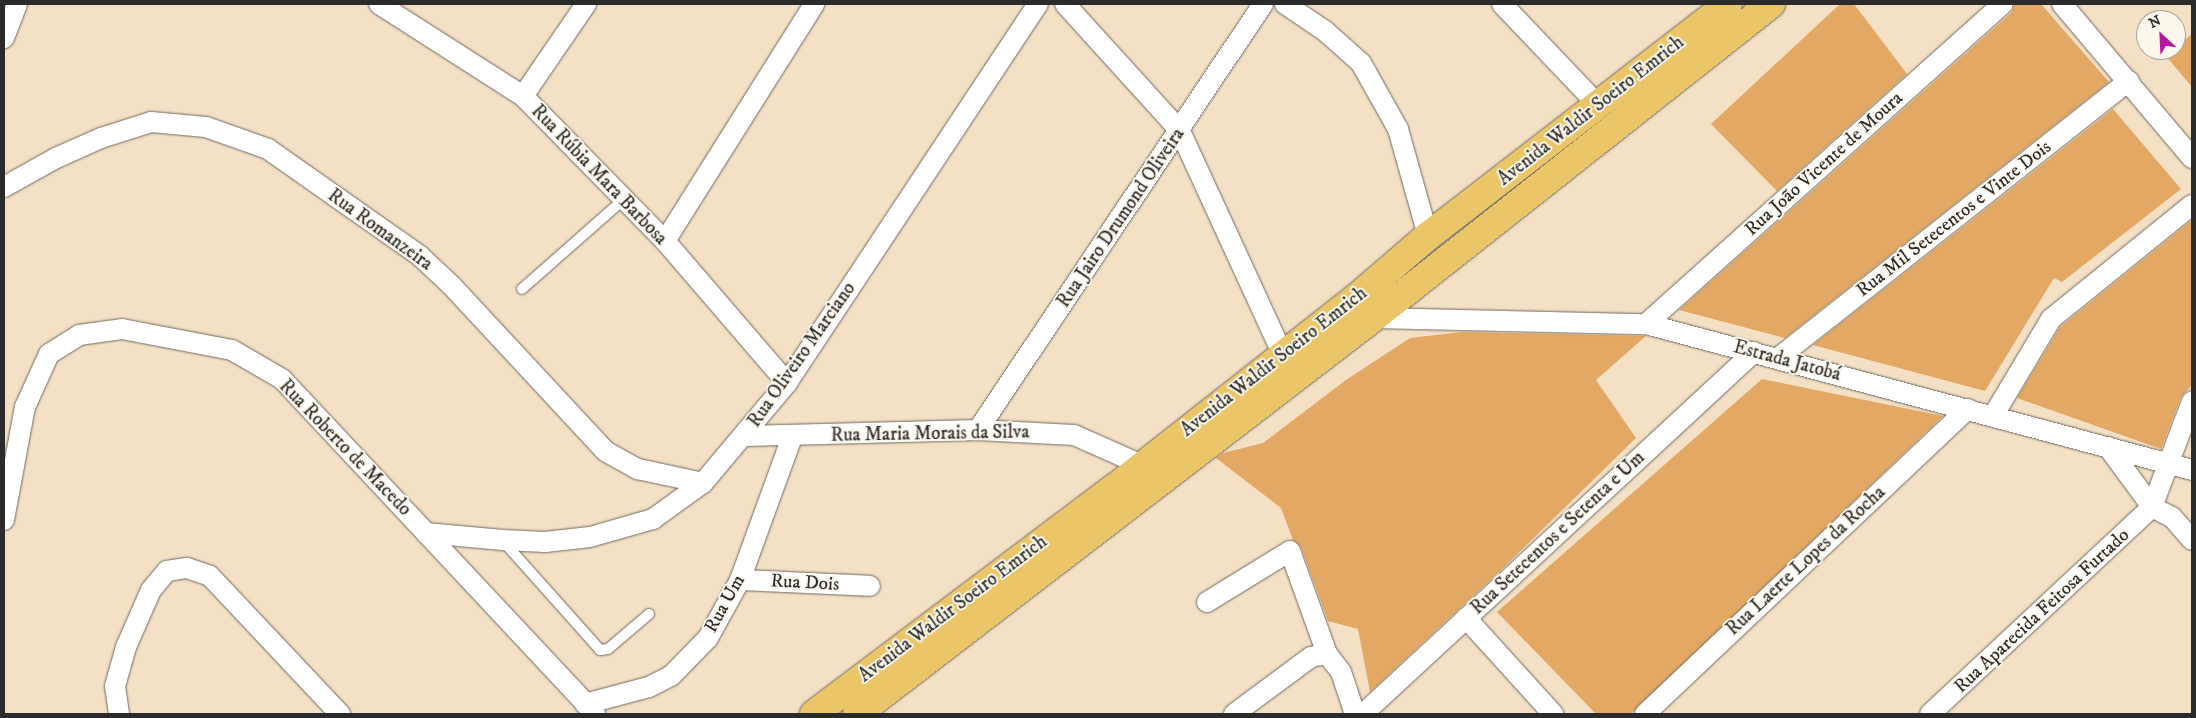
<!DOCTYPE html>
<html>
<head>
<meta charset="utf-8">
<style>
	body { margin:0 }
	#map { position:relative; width:2196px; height:718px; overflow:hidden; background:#f3e0c5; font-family:"IM FELL DW Pica",serif }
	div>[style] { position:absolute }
	.building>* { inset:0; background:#e3a864 }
	.roads { filter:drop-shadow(0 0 1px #716a61) drop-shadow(0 0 1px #716a61) }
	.lane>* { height:10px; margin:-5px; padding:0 5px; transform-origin:5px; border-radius:5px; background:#fff }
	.street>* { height:20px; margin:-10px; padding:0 10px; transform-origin:10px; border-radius:10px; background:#fff }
	.primary>* { height:28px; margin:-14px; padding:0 14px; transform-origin:14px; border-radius:14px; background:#ebc669 }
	span { translate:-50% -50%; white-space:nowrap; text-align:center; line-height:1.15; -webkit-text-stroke:4px #fbf7ec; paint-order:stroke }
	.street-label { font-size:19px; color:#2b2b2b }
	.frame { position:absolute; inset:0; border:5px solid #2b2b2b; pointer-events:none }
	.north { position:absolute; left:2136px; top:10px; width:50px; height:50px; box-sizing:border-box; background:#fbf7ec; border:1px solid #a8a59f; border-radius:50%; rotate:335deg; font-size:14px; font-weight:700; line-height:20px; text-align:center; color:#2b2b2b }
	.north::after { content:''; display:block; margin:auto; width:18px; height:22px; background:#b5179e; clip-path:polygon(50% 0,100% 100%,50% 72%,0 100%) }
</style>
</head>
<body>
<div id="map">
	<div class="building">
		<i style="clip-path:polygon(1840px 4px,1854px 4px,1907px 74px,1777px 191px,1711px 124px)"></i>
		<i style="clip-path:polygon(2015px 4px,2041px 4px,2109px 82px,1785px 338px,1679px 310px,2011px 13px)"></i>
		<i style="clip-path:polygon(2192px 34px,2192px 87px,2165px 55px,2176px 50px,2176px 46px)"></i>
		<i style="clip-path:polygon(2113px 109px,2181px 189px,2062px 282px,2054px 278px,1985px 391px,1813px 345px)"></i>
		<i style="clip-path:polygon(2192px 220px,2192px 385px,2181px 397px,2161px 449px,2017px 398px,2060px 327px)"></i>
		<i style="clip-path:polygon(1462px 332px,1646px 336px,1596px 380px,1636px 438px,1502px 569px,1370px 692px,1358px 629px,1328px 621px,1301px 547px,1293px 540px,1281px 508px,1216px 458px,1223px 453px,1263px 443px,1346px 380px,1410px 338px)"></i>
		<i style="clip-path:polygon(1762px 379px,1943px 416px,1631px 714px,1596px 714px,1497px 612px)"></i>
	</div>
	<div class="roads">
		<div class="lane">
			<i style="left:522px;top:289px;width:136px;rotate:-41.4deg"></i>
			<i style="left:503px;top:541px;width:146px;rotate:48.3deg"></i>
			<i style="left:600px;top:650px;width:8px;rotate:-7deg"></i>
			<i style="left:608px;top:649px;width:54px;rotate:-40.5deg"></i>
		</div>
		<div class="street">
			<i style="left:379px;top:4px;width:171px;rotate:32.6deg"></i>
			<i style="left:523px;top:96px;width:203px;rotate:45.6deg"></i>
			<i style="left:665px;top:241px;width:187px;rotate:49.3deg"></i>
			<i style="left:1065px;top:4px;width:171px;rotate:47.8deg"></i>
			<i style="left:1180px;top:131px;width:247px;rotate:65.3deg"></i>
			<i style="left:1285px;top:4px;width:48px;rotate:34deg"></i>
			<i style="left:1325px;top:31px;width:48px;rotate:41.6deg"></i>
			<i style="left:1361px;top:63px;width:76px;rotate:60.7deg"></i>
			<i style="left:1398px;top:129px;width:111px;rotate:74.3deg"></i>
			<i style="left:1502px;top:4px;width:141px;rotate:46.4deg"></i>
			<i style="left:2062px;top:4px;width:202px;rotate:49.8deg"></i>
			<i style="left:4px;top:38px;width:36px;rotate:-69deg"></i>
			<i style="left:523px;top:96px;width:112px;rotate:-55.6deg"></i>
			<i style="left:4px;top:187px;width:60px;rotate:-29.1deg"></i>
			<i style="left:56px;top:158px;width:49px;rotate:-24deg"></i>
			<i style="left:101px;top:138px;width:52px;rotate:-17.7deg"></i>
			<i style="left:151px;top:122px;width:55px;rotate:5.2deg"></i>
			<i style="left:206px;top:127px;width:66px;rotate:19.5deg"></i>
			<i style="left:268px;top:149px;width:186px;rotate:35.1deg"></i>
			<i style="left:420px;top:256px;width:42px;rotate:43.1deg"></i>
			<i style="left:451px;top:285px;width:226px;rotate:47.1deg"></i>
			<i style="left:605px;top:451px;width:38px;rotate:29deg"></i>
			<i style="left:638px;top:469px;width:66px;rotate:12.2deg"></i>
			<i style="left:665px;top:241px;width:280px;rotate:-57.8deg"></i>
			<i style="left:1373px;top:318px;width:273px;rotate:1.3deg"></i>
			<i style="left:1646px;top:324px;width:565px;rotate:14.97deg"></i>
			<i style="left:1646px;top:324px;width:479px;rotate:-41.9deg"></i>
			<i style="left:1778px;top:358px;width:447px;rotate:-38.3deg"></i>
			<i style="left:1993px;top:416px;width:113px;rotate:-59.1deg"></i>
			<i style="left:2051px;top:319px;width:181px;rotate:-39deg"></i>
			<i style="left:978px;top:430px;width:513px;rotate:-56.22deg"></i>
			<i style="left:746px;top:436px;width:232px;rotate:-1.5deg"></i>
			<i style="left:978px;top:430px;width:96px;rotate:3deg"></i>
			<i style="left:1074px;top:435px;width:86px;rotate:23.9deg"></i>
			<i style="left:2108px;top:447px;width:74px;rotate:53.7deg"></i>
			<i style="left:2152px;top:507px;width:22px;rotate:27deg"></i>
			<i style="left:2172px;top:517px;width:30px;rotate:49deg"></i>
			<i style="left:4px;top:520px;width:115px;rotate:-79.5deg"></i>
			<i style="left:25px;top:407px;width:58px;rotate:-65.6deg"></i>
			<i style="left:49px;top:354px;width:36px;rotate:-32deg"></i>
			<i style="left:79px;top:335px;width:43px;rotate:-7.9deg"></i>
			<i style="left:122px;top:329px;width:112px;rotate:10.8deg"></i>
			<i style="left:232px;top:350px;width:58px;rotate:30.1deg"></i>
			<i style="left:282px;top:379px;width:458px;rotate:46.9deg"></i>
			<i style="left:426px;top:533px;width:77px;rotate:5.2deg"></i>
			<i style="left:503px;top:540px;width:42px;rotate:2.7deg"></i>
			<i style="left:545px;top:542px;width:45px;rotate:-6.3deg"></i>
			<i style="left:590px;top:537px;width:66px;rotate:-15.9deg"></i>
			<i style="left:653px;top:519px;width:62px;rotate:-35.8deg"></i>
			<i style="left:703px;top:483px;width:131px;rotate:-50deg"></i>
			<i style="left:787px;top:383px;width:455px;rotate:-56.5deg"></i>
			<i style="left:740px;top:580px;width:130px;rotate:2.6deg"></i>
			<i style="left:1207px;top:602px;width:97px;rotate:-31.6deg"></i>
			<i style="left:1290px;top:551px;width:109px;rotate:70.2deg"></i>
			<i style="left:1466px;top:618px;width:130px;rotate:47.8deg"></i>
			<i style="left:585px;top:704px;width:66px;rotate:-14.9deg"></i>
			<i style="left:649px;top:687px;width:25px;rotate:-27deg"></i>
			<i style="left:671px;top:676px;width:53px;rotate:-45.8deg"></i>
			<i style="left:708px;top:638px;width:66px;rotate:-61.1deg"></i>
			<i style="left:740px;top:580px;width:152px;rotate:-70deg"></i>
			<i style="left:119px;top:714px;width:28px;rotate:-98deg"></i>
			<i style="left:115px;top:686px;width:41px;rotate:-74.2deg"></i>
			<i style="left:126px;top:647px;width:62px;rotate:-66.3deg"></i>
			<i style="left:151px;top:590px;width:25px;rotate:-50deg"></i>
			<i style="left:167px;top:571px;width:20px;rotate:-9deg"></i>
			<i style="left:187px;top:568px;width:24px;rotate:19deg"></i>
			<i style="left:210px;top:576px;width:190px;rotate:46.7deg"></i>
			<i style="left:1234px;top:714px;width:96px;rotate:-36.5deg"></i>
			<i style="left:1311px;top:657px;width:16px;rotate:-11deg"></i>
			<i style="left:1327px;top:654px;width:23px;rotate:52deg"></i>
			<i style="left:1341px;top:672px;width:44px;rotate:71.6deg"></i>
			<i style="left:1363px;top:714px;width:533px;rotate:-42.79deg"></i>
			<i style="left:1645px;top:714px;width:444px;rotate:-43.4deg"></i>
			<i style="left:1930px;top:714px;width:304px;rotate:-43deg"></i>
			<i style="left:2152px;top:507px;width:113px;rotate:-69.3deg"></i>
		</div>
		<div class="primary">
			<i style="left:814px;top:714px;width:374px;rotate:-37deg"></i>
			<i style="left:1113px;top:489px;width:309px;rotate:-38.2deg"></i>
			<i style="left:1356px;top:298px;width:95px;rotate:-40.7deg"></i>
			<i style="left:1428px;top:236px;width:379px;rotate:-37.7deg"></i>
			<i style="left:857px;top:714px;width:650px;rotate:-37.5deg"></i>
			<i style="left:1373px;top:318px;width:507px;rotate:-38.27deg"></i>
		</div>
	</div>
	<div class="street-label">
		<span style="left:1591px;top:111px;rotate:-38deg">Avenida Waldir Soeiro Emrich</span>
		<span style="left:1824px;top:164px;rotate:-42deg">Rua João Vicente de Moura</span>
		<span style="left:599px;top:175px;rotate:46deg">Rua Rúbia Mara Barbosa</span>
		<span style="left:1121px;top:218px;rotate:-56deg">Rua Jairo Drumond Oliveira</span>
		<span style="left:1954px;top:219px;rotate:-38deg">Rua Mil Setecentos e Vinte Dois</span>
		<span style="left:380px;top:230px;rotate:36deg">Rua Romanzeira</span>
		<span style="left:802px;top:355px;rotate:-55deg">Rua Oliveiro Marciano</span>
		<span style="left:1787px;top:361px;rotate:15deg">Estrada Jatobá</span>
		<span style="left:1274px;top:362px;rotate:-38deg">Avenida Waldir Soeiro Emrich</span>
		<span style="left:930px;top:434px;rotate:-1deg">Rua Maria Morais da Silva</span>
		<span style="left:345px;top:448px;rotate:46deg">Rua Roberto de Macedo</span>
		<span style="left:1558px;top:533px;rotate:-43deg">Rua Setecentos e Setenta e Um</span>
		<span style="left:1806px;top:561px;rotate:-43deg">Rua Laerte Lopes da Rocha</span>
		<span style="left:805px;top:583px;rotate:3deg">Rua Dois</span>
		<span style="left:725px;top:604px;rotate:-61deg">Rua Um</span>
		<span style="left:953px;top:609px;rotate:-37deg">Avenida Waldir Soeiro Emrich</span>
		<span style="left:2042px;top:611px;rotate:-43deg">Rua Aparecida Feitosa Furtado</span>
	</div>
	<div class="frame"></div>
	<div class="north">N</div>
</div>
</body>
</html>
